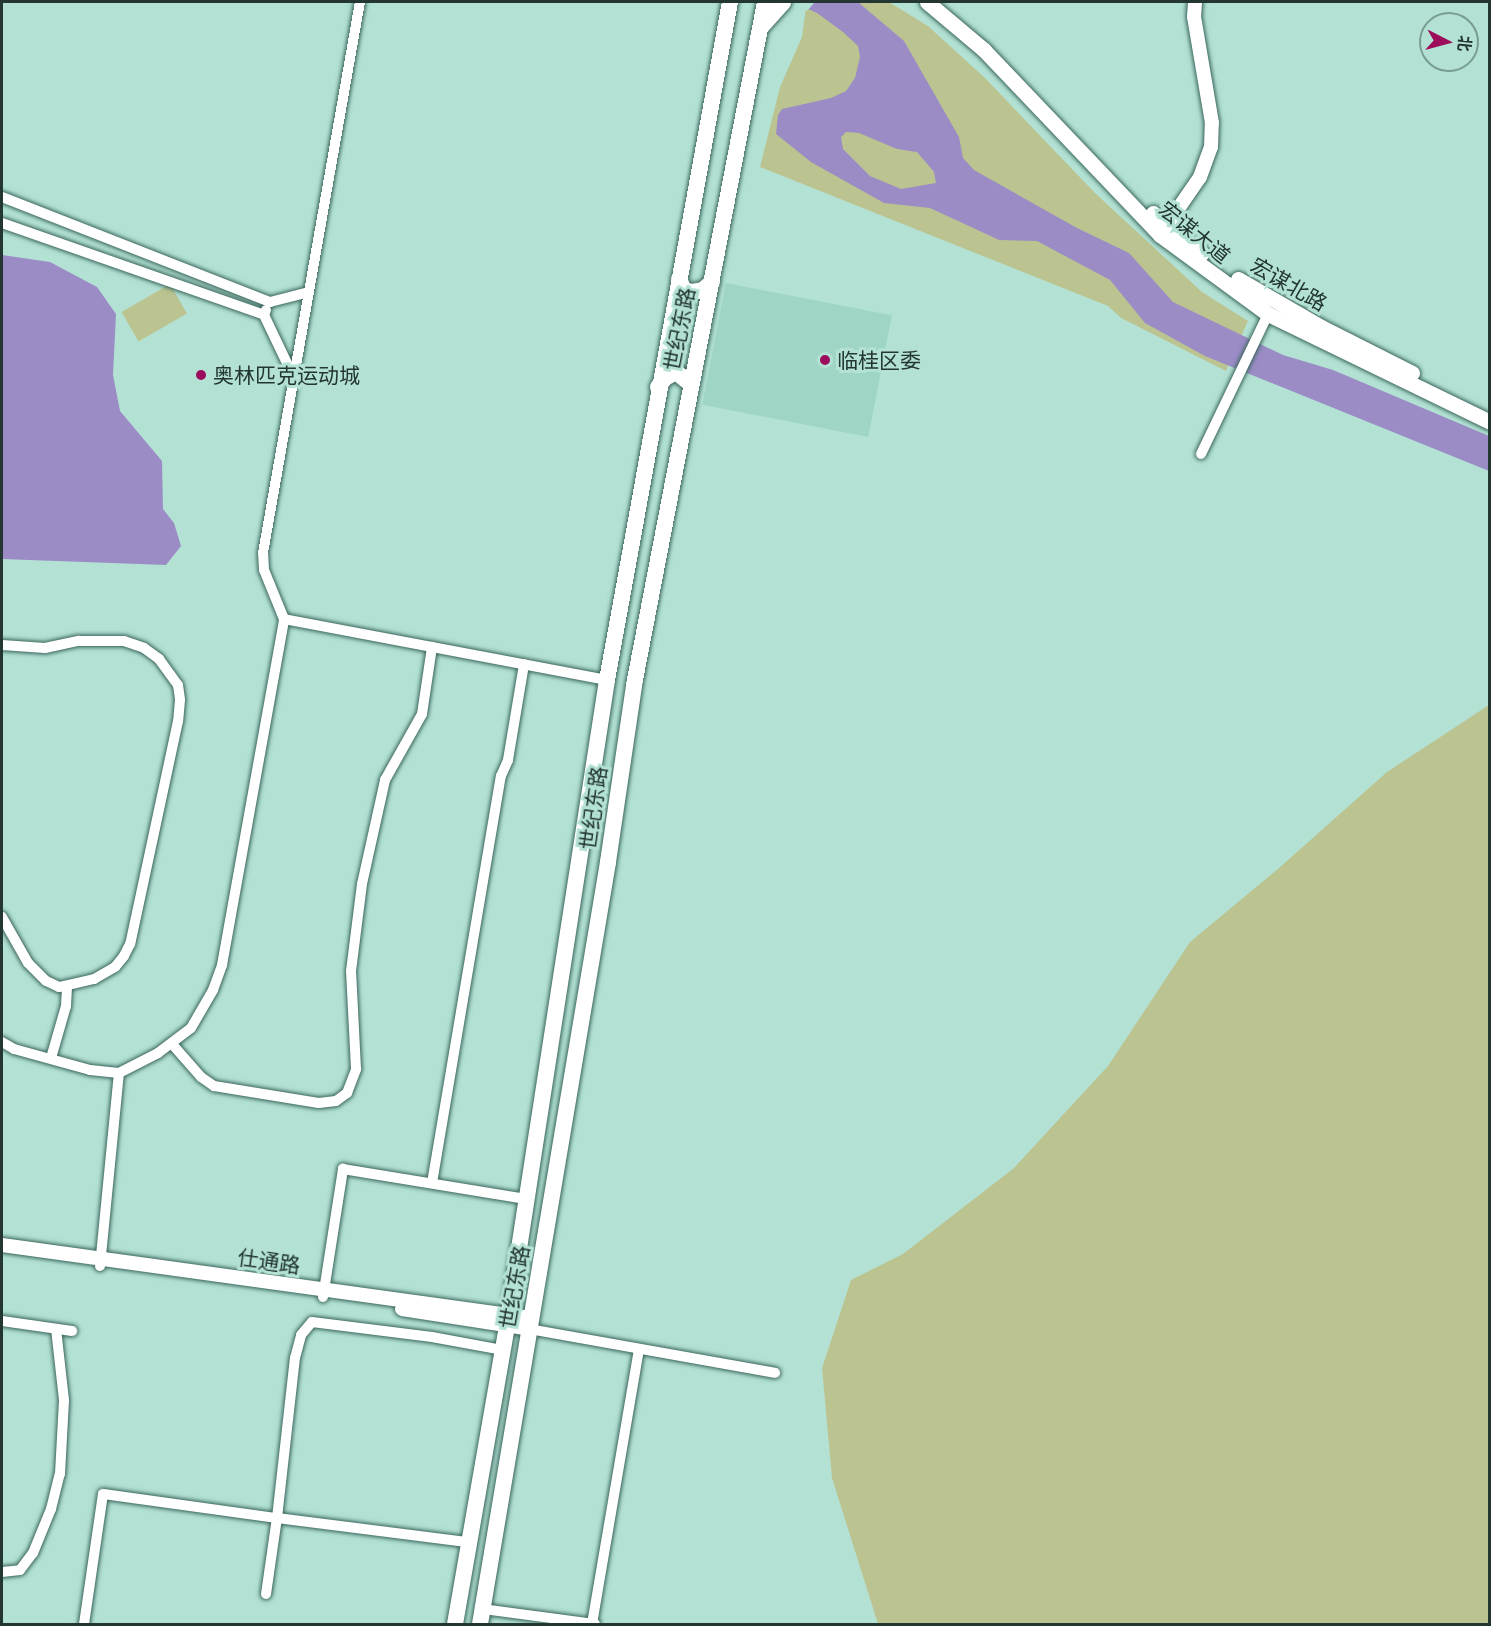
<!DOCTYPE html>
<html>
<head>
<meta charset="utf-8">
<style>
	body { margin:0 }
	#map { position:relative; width:1491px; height:1626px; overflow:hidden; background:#b3e2d5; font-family:Manrope,"Noto Sans SC",sans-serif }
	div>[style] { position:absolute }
	.built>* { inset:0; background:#9fd5c7; transform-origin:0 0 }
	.green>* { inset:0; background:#bbc491; transform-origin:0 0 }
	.water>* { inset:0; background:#9b8cc6 }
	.pier>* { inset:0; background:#b3e2d5 }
	.roads { filter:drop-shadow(0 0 2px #3b665c) drop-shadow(0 0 2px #3b665c) }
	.minor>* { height:10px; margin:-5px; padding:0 5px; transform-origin:5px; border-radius:5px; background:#fff }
	.tertiary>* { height:14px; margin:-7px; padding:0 7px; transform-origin:7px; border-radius:7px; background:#fff }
	.secondary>* { height:15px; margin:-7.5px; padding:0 7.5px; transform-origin:7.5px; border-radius:7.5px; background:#fff }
	.primary>* { height:16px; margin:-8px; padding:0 8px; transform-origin:8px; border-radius:8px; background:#fff }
	.dots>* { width:16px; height:16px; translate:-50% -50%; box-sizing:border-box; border:3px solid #b3e2d5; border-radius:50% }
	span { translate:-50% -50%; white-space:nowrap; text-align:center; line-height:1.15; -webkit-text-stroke:6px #b3e2d5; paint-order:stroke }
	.street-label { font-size:21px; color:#233631 }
	.poi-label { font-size:21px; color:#233631 }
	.left { translate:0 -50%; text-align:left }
	.frame { position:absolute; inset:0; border:3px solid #233631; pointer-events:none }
	.north { position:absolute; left:1419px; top:12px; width:60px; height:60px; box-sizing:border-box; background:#b3e2d5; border:2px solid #799d93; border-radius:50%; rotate:96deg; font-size:16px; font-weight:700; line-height:24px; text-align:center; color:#233631 }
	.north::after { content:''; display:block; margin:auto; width:21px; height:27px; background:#9c0c5a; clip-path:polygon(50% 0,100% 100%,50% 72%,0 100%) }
</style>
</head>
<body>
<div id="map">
	<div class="built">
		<i style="left:726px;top:283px;width:169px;height:124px;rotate:11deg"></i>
	</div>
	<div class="green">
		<i style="clip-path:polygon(810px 2px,889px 2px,928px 26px,985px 78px,1095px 193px,1202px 292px,1248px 321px,1226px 371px,1121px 318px,1108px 306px,760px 167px,780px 87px,802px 37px,806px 7px)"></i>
		<i style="left:170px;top:284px;width:34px;height:56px;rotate:60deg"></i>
		<i style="clip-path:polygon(1489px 705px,1489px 1624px,878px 1624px,832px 1478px,822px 1368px,851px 1280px,903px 1254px,1014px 1168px,1108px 1066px,1190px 942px,1279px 868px,1387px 772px)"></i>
	</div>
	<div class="water">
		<i style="clip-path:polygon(evenodd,793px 2px,858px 2px,904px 41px,959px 137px,963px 158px,974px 170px,1077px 228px,1129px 253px,1173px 302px,1283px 355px,1333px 370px,1489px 436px,1489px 471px,1205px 356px,1145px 323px,1110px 280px,1037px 241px,999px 240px,930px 208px,884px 203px,811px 162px,776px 134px,778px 115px,782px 109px,831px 98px,846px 91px,855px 78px,860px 57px,858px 46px,843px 32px,817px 13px,793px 2px,846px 132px,859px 133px,897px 149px,917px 152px,934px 172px,936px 183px,901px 189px,870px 176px,843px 149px,841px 137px,846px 132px)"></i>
		<i style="clip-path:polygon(2px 255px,50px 262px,97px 287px,116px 314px,113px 375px,120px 411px,162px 461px,163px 509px,174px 523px,181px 546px,166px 565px,2px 559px)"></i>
	</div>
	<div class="pier">
		<i style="clip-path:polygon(790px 2px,815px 2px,807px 11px)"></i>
	</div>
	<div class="roads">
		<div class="minor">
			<i style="left:2px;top:197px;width:288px;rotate:21.4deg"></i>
			<i style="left:270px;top:302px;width:40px;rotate:-14.4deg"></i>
			<i style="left:2px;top:223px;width:278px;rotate:19.3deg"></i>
			<i style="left:266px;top:310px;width:5px;rotate:112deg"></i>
			<i style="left:264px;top:315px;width:70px;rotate:64.5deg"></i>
			<i style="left:1201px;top:454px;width:155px;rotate:-64.4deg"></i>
			<i style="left:284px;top:619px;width:329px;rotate:10.7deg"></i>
			<i style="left:2px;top:645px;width:43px;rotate:4deg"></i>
			<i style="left:45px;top:648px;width:35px;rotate:-12deg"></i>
			<i style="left:79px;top:641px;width:45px"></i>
			<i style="left:124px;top:641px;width:21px;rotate:19deg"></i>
			<i style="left:144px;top:648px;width:19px;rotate:36deg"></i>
			<i style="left:159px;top:659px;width:32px;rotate:54deg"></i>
			<i style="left:178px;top:685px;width:15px;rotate:82deg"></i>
			<i style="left:180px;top:700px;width:21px;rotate:95deg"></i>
			<i style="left:178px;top:721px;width:228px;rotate:102.1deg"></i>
			<i style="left:130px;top:944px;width:13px;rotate:117deg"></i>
			<i style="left:124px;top:956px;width:14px;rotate:129deg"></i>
			<i style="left:115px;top:967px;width:24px;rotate:150deg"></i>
			<i style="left:94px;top:979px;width:36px;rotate:167deg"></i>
			<i style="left:59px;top:987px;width:14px;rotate:-155deg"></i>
			<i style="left:46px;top:981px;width:25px;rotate:-135deg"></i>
			<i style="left:28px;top:963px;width:53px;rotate:-119.5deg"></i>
			<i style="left:2px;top:1042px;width:14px;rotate:30deg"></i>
			<i style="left:14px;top:1049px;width:79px;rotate:15.4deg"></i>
			<i style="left:90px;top:1070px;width:29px;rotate:6deg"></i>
			<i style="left:172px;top:1044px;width:44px;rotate:48.7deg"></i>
			<i style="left:201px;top:1077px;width:16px;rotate:35deg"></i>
			<i style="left:214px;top:1086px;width:106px;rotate:9.2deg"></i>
			<i style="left:319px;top:1103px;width:17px;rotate:-7deg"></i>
			<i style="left:336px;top:1101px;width:14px;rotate:-36deg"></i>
			<i style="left:347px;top:1093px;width:26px;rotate:-69deg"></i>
			<i style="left:356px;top:1069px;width:98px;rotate:-92.9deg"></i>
			<i style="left:351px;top:971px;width:88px;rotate:-82.8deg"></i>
			<i style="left:362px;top:884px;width:107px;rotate:-77.5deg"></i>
			<i style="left:385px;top:780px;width:76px;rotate:-60.7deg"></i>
			<i style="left:422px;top:714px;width:68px;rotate:-81.5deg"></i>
			<i style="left:51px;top:1058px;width:54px;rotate:-73.9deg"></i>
			<i style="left:66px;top:1006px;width:20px;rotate:-87deg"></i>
			<i style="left:432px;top:1183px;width:413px;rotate:-80.4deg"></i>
			<i style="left:501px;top:776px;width:17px;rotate:-66deg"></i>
			<i style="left:508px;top:760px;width:97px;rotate:-80.5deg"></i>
			<i style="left:100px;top:1266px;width:194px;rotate:-84.4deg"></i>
			<i style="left:119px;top:1073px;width:44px;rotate:-27.1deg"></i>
			<i style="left:158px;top:1053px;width:41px;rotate:-37.1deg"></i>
			<i style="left:191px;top:1028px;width:44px;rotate:-59.9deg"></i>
			<i style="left:213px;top:990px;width:27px;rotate:-70deg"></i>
			<i style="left:222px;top:965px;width:352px;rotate:-79.8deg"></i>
			<i style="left:284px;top:619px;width:53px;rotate:-112.2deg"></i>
			<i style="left:264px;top:570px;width:17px;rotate:-93deg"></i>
			<i style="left:263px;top:553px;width:559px;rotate:-80.02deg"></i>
			<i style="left:323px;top:1297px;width:130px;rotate:-81.1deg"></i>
			<i style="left:343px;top:1169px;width:185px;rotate:9.3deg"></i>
			<i style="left:2px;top:1321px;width:71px;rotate:8.1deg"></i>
			<i style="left:529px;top:1329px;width:250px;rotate:10.1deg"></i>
			<i style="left:2px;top:1572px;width:18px;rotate:-6deg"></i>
			<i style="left:20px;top:1570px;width:21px;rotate:-53deg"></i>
			<i style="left:33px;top:1553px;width:48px;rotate:-67.8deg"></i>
			<i style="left:51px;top:1509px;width:36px;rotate:-76deg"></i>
			<i style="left:60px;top:1474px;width:74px;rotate:-86.9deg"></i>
			<i style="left:64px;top:1400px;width:71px;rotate:-96.4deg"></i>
			<i style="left:266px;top:1594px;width:77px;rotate:-81.8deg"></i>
			<i style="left:277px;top:1518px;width:193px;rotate:7.2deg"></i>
			<i style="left:483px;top:1609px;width:113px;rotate:7.6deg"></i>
			<i style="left:84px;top:1624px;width:131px;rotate:-81.7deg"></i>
			<i style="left:103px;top:1494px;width:176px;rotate:7.9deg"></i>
			<i style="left:277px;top:1518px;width:161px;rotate:-83.6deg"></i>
			<i style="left:295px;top:1358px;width:24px;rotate:-75deg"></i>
			<i style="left:301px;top:1335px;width:17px;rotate:-50deg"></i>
			<i style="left:312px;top:1322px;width:121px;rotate:7.1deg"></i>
			<i style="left:432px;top:1337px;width:71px;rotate:10.5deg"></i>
			<i style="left:592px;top:1624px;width:278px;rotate:-80.3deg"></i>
		</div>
		<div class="tertiary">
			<i style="left:1160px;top:235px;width:70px;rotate:-55.4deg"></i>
			<i style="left:1200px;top:177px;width:32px;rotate:-70deg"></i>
			<i style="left:1211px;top:147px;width:24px;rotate:-88deg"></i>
			<i style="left:1212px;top:123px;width:108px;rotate:-99.6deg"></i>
			<i style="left:1194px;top:17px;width:15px;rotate:-86deg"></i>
			<i style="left:2px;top:1245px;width:534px;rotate:7.86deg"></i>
			<i style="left:402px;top:1309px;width:129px;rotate:8.9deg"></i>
		</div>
		<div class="secondary">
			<i style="left:927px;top:2px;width:75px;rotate:40.1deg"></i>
			<i style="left:984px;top:50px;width:255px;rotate:46.4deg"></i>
			<i style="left:1160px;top:235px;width:134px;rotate:36.2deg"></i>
			<i style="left:1268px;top:314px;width:247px;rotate:25.9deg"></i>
			<i style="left:759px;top:29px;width:36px;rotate:-48deg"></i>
			<i style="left:1153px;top:213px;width:18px;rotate:45deg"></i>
			<i style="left:1166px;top:226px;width:45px;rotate:36.9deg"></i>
			<i style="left:1238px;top:279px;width:96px;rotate:30deg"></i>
			<i style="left:1321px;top:327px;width:102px;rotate:26.8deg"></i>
		</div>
		<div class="primary">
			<i style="left:679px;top:279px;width:12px;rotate:66deg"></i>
			<i style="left:684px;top:290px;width:8px;rotate:14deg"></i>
			<i style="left:692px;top:292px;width:11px;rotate:-10deg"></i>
			<i style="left:703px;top:290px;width:12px;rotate:-42deg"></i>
			<i style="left:658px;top:387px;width:11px;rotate:-52deg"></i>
			<i style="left:665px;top:378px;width:13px;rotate:-29deg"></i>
			<i style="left:676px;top:372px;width:19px;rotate:39deg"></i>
			<i style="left:455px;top:1624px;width:303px;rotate:-80.1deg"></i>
			<i style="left:507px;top:1326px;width:654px;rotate:-81.2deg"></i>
			<i style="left:607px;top:680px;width:689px;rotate:-79.72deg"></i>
			<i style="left:480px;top:1624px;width:773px;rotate:-80.46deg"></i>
			<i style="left:608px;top:862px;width:179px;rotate:-81.6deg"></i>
			<i style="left:634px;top:685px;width:695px;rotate:-79.14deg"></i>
		</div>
	</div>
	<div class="dots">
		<i style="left:825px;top:360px;background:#9c0c5a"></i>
		<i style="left:201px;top:375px;background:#9c0c5a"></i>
	</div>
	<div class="street-label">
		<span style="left:1195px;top:232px;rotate:39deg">宏谋大道</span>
		<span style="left:1289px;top:284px;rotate:30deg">宏谋北路</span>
		<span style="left:679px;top:329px;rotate:-79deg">世纪东路</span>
		<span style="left:593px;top:808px;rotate:-82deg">世纪东路</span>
		<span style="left:269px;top:1261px;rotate:8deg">仕通路</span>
		<span style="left:514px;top:1287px;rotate:-80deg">世纪东路</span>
	</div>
	<div class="poi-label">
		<span class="left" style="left:837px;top:360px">临桂区委</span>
		<span class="left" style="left:213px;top:375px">奥林匹克运动城</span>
	</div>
	<div class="frame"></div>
	<div class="north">北</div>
</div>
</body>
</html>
